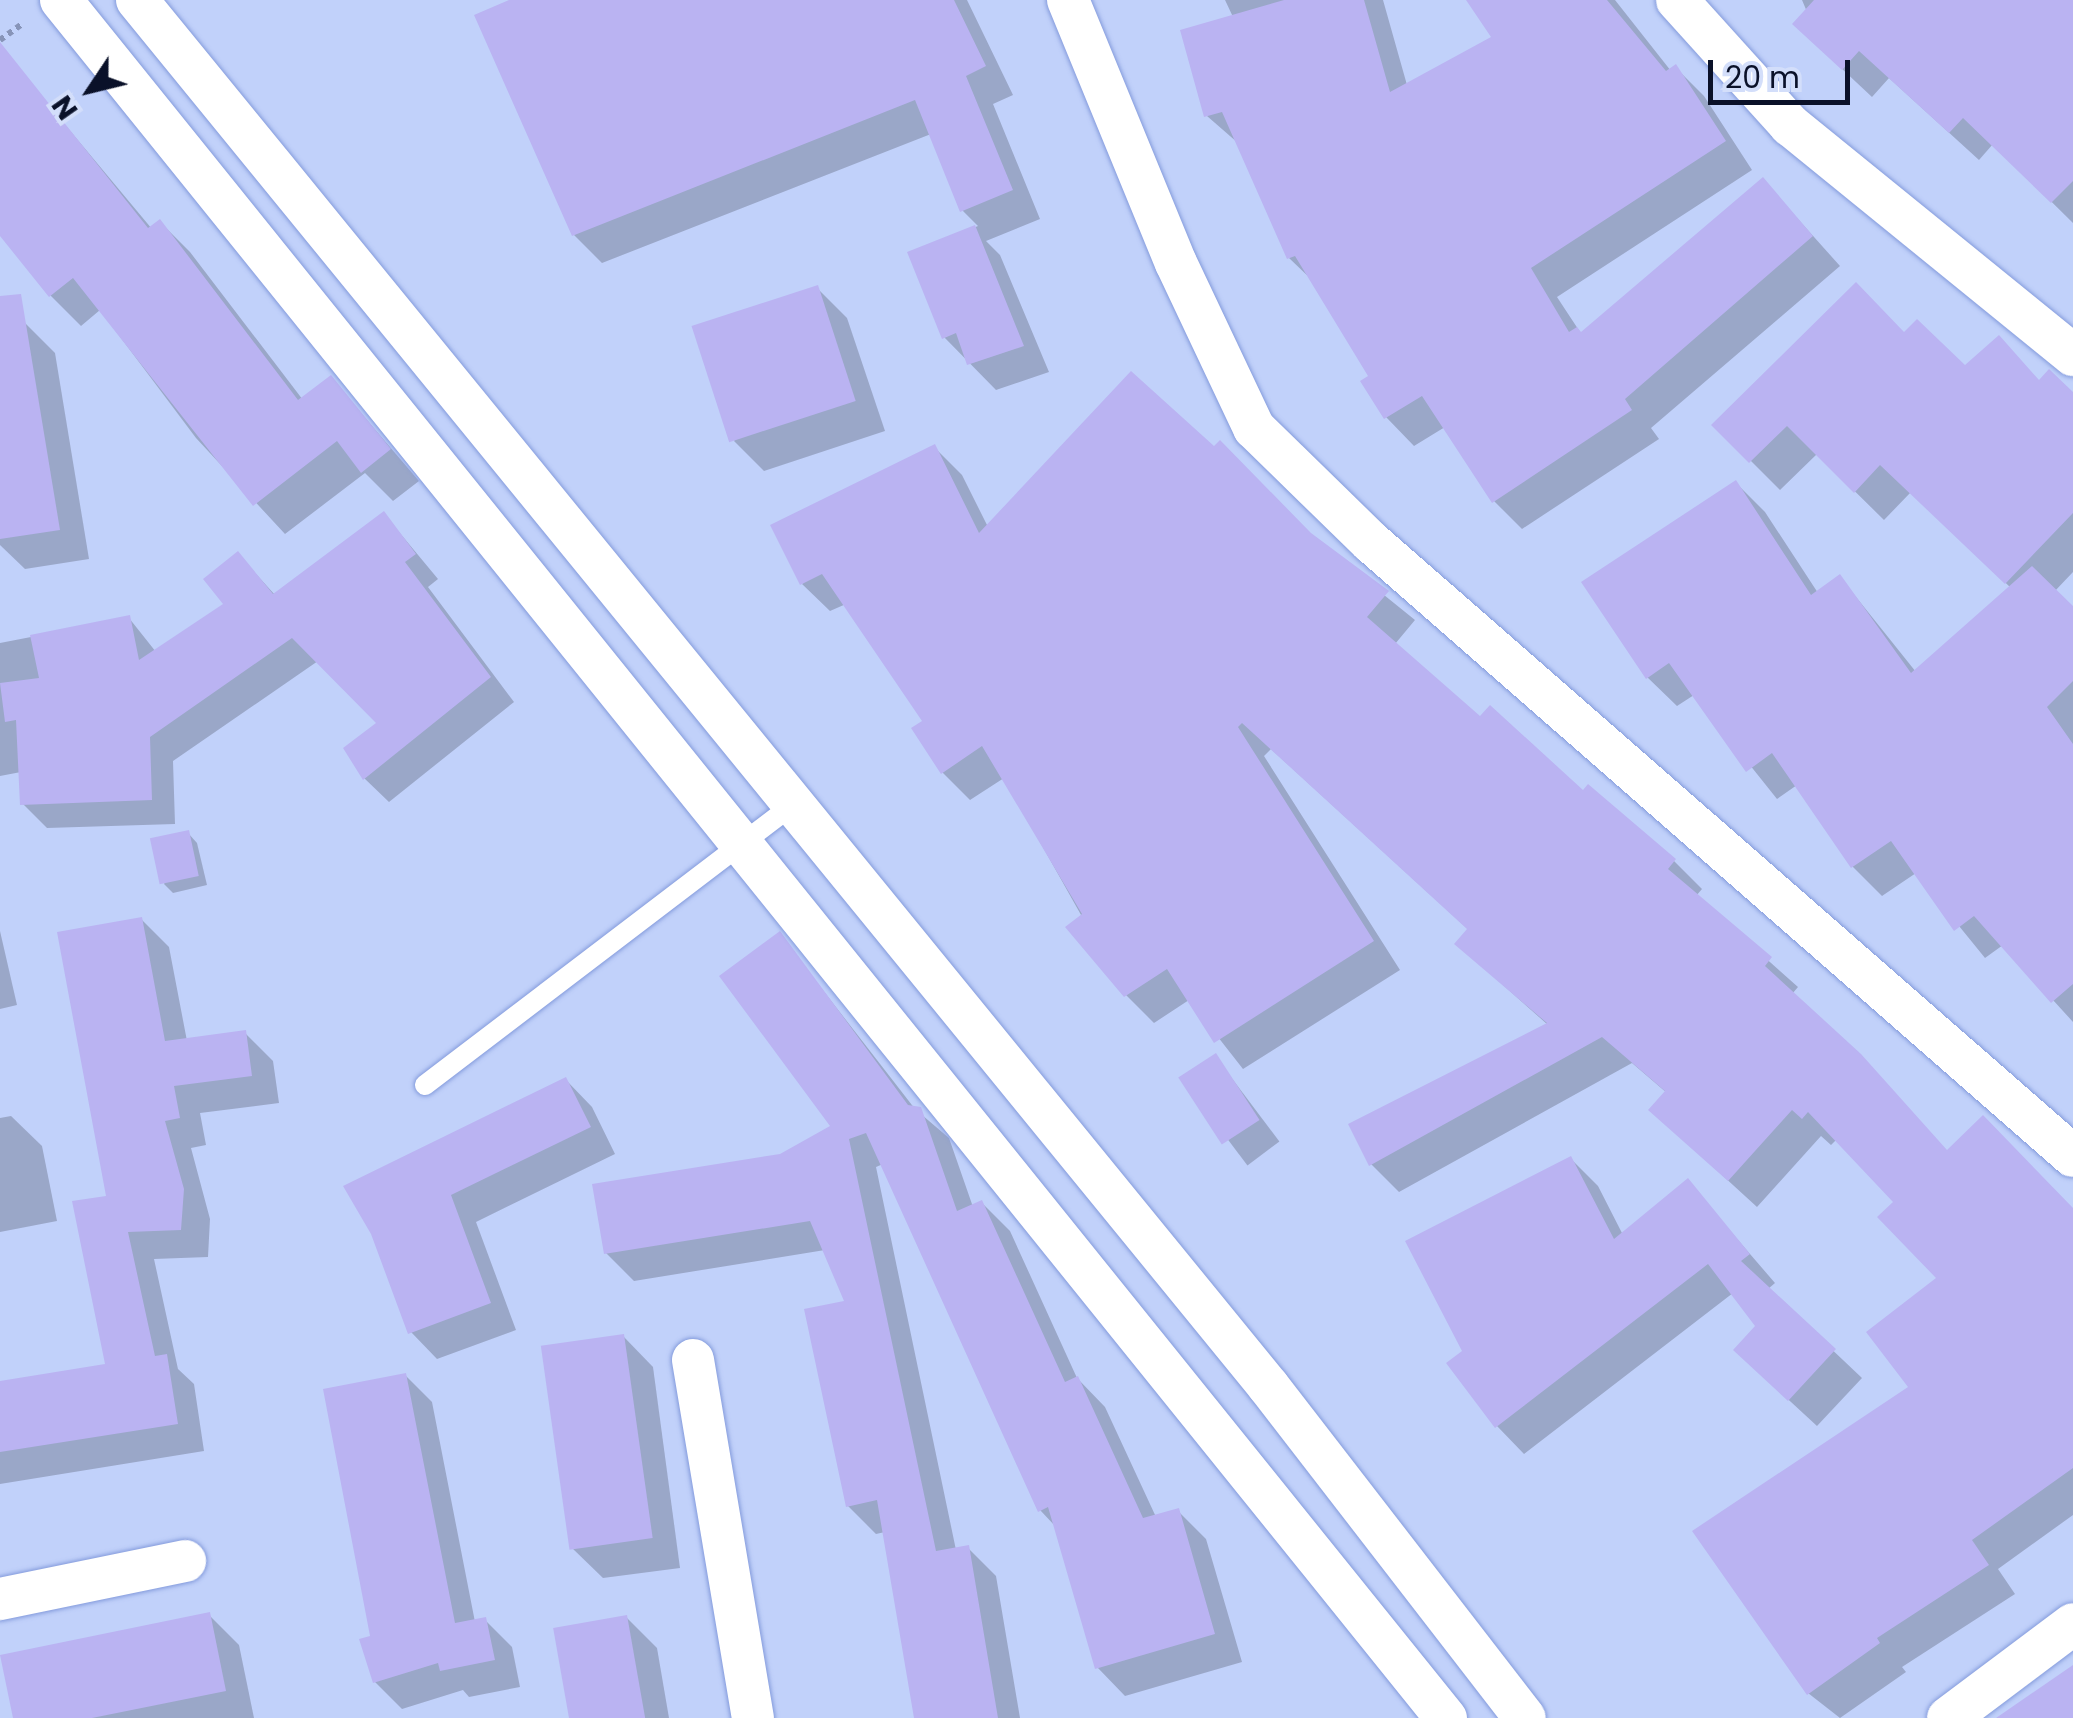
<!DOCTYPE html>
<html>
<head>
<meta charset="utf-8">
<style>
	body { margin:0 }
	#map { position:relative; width:2073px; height:1718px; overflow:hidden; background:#c1d1fa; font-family:Poppins,sans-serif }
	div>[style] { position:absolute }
	.shadow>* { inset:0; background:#0003; transform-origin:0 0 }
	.building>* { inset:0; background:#bab3f2; transform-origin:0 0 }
	.path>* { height:6px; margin-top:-3px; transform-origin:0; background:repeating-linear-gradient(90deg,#8794b8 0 5px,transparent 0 10px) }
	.roads { filter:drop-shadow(0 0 2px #849bdc) drop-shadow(0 0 2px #849bdc) }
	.lane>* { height:20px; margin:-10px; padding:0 10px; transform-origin:10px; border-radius:10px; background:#fff }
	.street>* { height:42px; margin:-21px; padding:0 21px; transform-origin:21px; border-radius:21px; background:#fff }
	span { translate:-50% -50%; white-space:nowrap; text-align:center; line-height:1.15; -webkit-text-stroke:10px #d3defa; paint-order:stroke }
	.north { position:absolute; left:40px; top:40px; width:100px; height:100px; -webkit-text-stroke:8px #d3defa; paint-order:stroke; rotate:235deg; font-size:28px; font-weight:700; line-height:40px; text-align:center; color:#0a1129 }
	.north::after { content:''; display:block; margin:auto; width:35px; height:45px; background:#0a1129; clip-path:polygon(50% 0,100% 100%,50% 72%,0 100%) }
	.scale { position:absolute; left:1708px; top:60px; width:142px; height:45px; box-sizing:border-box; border:5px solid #0a1129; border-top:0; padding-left:12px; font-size:30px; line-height:35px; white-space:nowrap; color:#0a1129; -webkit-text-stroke:8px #d3defa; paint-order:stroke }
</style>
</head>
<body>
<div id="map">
	<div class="shadow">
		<i style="clip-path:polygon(516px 0,967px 0,1013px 95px,993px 104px,1040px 219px,986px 241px,1000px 255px,1049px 372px,996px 390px,944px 337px,910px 254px,978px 226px,963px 211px,931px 134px,602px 263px,574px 235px)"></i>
		<i style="clip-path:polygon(1225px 0,1383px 0,1407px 85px,1495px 38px,1469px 0,1615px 0,1671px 71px,1676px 68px,1704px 96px,1752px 170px,1557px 297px,1582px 335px,1763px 180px,1840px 266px,1651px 428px,1659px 439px,1522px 529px,1494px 501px,1445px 427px,1414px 446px,1386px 417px,1372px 377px,1313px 281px,1289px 258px,1238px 143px,1207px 116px,1233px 17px)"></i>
		<i style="clip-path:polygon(1802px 0,2073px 0,2073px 223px,1993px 144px,1979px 160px,1889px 78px,1872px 97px,1824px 52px)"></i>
		<i style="clip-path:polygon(16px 66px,152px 229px,160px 222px,190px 252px,303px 400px,331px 378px,419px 481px,393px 501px,365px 473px,285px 534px,196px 438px,100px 310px,81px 326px,51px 296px,0 232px,0 79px)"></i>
		<i style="clip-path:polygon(817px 288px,847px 318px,885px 431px,764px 471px,734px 441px)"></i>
		<i style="clip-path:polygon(25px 323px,55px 353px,89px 559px,25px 569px,0 545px,0 327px)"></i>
		<i style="clip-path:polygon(1905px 335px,1965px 369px,2040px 382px,2073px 395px,2073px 572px,2054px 592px,2073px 610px,2073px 1022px,2003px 945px,1985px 958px,1916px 873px,1882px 896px,1853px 867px,1797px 785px,1777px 799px,1694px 695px,1677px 706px,1647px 677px,1736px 483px,1765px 512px,1818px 593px,1840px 577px,1916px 672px,2011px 588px,1911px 492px,1884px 520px,1817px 454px,1780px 490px,1715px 425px)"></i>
		<i style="clip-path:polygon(934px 447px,962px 475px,988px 527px,1311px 536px,1415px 620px,1395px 644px,1481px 719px,1674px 861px,1702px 889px,1696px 896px,1798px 987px,1792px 994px,1948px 1152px,2073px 1210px,2073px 1515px,1998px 1569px,2015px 1594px,1902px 1667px,1906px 1672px,1840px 1718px,1808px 1693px,1912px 1388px,1939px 1279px,1896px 1202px,1837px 1139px,1831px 1145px,1821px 1136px,1757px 1207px,1651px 1110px,1667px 1093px,1632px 1063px,1399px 1192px,1371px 1164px,1548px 1025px,1457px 944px,1469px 930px,1271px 749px,1264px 756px,1400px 970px,1243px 1069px,1189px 1000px,1154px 1023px,1126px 995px,1004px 778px,970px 800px,942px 772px,925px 721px,846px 604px,830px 611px,802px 584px)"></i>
		<i style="clip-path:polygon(384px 514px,438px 579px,428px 587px,514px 702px,389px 802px,364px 778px,380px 724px,318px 661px,173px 761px,175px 824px,47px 828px,23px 804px,21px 772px,0 776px,0 643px,129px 618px,156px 652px,227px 605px,238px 554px,275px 595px)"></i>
		<i style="clip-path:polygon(188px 833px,197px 843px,207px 885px,173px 893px,164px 884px)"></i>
		<i style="clip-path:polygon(141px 919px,169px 947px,187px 1041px,245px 1033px,273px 1061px,279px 1103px,200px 1113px,206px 1145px,191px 1148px,210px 1219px,208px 1257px,154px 1259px,178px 1369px,194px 1384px,204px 1451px,0 1484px,0 1383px,108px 1366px,109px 1198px)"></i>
		<i style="clip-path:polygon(0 931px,17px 1005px,0 1009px)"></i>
		<i style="clip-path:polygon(780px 935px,915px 1109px,949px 1138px,973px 1207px,982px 1203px,1010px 1231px,1077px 1378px,1105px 1407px,1156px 1517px,1178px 1511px,1206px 1539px,1242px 1662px,1125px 1696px,1097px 1667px,1056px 1527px,1040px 1510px,883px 1164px,876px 1167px,956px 1550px,968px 1548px,996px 1576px,1020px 1718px,917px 1718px,885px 1532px,876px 1534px,848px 1506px,848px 1303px,825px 1250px,634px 1281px,606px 1253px,833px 1127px)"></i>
		<i style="left:1215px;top:1056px;width:107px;height:40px;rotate:53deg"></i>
		<i style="clip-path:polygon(566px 1080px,592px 1107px,615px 1154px,476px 1222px,516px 1330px,437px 1359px,411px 1332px,374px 1233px)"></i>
		<i style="clip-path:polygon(11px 1116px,42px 1146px,57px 1221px,0 1232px,0 1118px)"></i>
		<i style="clip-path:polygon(1571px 1159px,1598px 1186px,1623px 1235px,1688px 1182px,1775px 1283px,1768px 1289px,1862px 1378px,1817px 1426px,1764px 1377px,1758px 1326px,1733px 1293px,1524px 1454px,1497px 1426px,1465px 1352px)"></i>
		<i style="clip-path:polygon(623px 1336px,653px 1367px,680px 1568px,603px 1578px,572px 1548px)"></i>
		<i style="clip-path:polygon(405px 1375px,432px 1402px,475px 1622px,485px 1620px,512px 1647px,520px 1687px,469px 1697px,463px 1690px,402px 1709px,375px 1682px,373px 1638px)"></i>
		<i style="clip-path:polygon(209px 1615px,239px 1645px,254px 1718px,15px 1718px)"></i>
		<i style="clip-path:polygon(626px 1617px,657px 1648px,669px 1718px,572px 1718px)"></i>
	</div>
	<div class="building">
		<i style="clip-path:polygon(509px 0,954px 0,986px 66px,966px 76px,1013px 190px,960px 212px,915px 100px,572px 236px,474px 15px)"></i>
		<i style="clip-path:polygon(1284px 0,1364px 0,1390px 92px,1491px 37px,1466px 0,1607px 0,1666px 71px,1676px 64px,1726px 141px,1531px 268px,1569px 332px,1577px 327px,1581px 332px,1763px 177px,1813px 236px,1625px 399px,1632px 410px,1492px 503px,1422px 396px,1384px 419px,1360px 381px,1368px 376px,1295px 256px,1287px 259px,1222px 112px,1204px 117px,1180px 30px)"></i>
		<i style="clip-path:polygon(1814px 0,2073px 0,2073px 181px,2051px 203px,1963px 118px,1949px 133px,1859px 51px,1842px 70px,1792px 24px)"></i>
		<i style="clip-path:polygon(0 42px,148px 228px,160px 219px,298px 400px,331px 375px,391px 449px,361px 473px,337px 441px,253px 506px,73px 278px,49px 297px,0 236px)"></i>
		<i style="clip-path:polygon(975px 225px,1024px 346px,967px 365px,956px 333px,942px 339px,907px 252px)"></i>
		<i style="clip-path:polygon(1856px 282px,1904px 332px,1917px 319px,1965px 365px,1999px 335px,2039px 380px,2049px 369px,2073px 392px,2073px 513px,2005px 584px,1880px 465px,1854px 493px,1787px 426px,1749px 463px,1711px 425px)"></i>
		<i style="left:818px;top:285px;width:122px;height:133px;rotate:72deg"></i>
		<i style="clip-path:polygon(21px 294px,60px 530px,0 539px,0 296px)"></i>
		<i style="clip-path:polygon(1131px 371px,1214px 446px,1220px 440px,1311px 533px,1389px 591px,1367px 617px,1480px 716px,1490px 705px,1583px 790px,1588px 784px,1676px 859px,1668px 869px,1772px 957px,1765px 966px,1861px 1054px,1947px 1150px,1983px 1115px,2073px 1208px,2073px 1468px,1972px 1540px,1989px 1565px,1877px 1638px,1880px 1643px,1807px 1695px,1692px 1531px,1908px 1387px,1866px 1332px,1936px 1278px,1877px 1217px,1893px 1202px,1808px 1112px,1802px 1119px,1792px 1110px,1728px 1181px,1648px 1110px,1665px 1091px,1602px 1037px,1369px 1166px,1348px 1124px,1547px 1023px,1454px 944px,1467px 929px,1242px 723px,1238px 727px,1374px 941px,1214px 1043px,1167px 969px,1124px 997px,1065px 927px,1082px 914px,982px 746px,941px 774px,911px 728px,922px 721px,822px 574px,800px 585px,770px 525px,935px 444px,979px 533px)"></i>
		<i style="clip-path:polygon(1736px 480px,1811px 595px,1840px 574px,1911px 673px,2032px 566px,2073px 606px,2073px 681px,2047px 707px,2073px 744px,2073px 984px,2051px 1003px,1974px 916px,1954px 931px,1891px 841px,1851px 868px,1772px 753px,1746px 772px,1669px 663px,1646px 679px,1581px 582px)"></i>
		<i style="clip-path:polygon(384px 511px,416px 554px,405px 562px,491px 677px,363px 780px,343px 748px,376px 723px,292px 638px,150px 737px,152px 800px,20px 805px,16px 720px,5px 722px,0 683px,39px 678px,30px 635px,130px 615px,139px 660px,223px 604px,203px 579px,238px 551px,273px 594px)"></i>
		<i style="left:189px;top:830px;width:47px;height:40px;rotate:78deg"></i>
		<i style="clip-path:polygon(142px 917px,165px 1041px,246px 1030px,252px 1076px,174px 1086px,180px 1118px,165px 1121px,184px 1189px,181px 1230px,128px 1232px,155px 1356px,167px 1354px,178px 1424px,0 1452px,0 1381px,105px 1364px,72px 1201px,106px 1196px,57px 932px)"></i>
		<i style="clip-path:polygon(780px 931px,908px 1105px,921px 1107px,957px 1211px,982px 1200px,1065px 1382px,1078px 1376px,1143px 1518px,1179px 1508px,1215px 1634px,1095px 1669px,1048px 1507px,1038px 1512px,866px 1133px,849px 1139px,936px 1551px,969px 1545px,998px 1718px,914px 1718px,877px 1500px,846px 1507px,804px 1309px,844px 1301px,810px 1221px,604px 1254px,592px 1184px,780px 1154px,830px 1126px,719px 976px)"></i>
		<i style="left:1216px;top:1053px;width:80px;height:45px;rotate:57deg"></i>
		<i style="clip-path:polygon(566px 1077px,591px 1127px,451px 1195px,491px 1303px,408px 1334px,371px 1234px,343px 1186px)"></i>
		<i style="clip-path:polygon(1571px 1156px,1614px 1239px,1688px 1178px,1750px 1254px,1741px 1261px,1836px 1349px,1788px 1401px,1733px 1350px,1755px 1326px,1708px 1264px,1495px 1428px,1446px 1363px,1462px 1351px,1405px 1241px)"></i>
		<i style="left:624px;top:1334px;width:206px;height:84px;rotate:82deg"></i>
		<i style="clip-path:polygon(406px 1373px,455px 1623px,486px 1617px,495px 1660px,440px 1671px,438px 1663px,373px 1683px,359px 1639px,370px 1636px,323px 1389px)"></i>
		<i style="clip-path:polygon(210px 1612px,226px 1691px,92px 1718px,13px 1718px,0 1655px)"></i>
		<i style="left:627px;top:1615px;width:105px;height:75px;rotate:80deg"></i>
		<i style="clip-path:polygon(2073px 1665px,2073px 1718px,1996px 1718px)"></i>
	</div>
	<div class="path">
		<i style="left:0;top:40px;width:29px;rotate:-36deg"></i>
	</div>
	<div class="roads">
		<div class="lane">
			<i style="left:425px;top:1085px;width:462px;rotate:-37.3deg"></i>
		</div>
		<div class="street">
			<i style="left:61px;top:0;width:2207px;rotate:51.13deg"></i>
			<i style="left:137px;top:0;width:1790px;rotate:50.78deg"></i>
			<i style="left:1269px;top:1387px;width:418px;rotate:52.3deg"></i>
			<i style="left:1068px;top:0;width:284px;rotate:67.7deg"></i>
			<i style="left:1176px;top:263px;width:183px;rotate:64.7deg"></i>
			<i style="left:1254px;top:428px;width:165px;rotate:44.3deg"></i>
			<i style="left:1372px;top:543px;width:931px;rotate:41.17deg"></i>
			<i style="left:1677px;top:0;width:169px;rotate:47.9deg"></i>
			<i style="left:1790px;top:125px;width:365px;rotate:39.1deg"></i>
			<i style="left:693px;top:1360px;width:363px;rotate:80.5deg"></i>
			<i style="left:0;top:1599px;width:189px;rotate:-11.6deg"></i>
			<i style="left:1948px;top:1718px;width:156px;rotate:-36.9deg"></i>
		</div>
	</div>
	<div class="north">N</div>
	<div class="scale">20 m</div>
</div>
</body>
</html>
